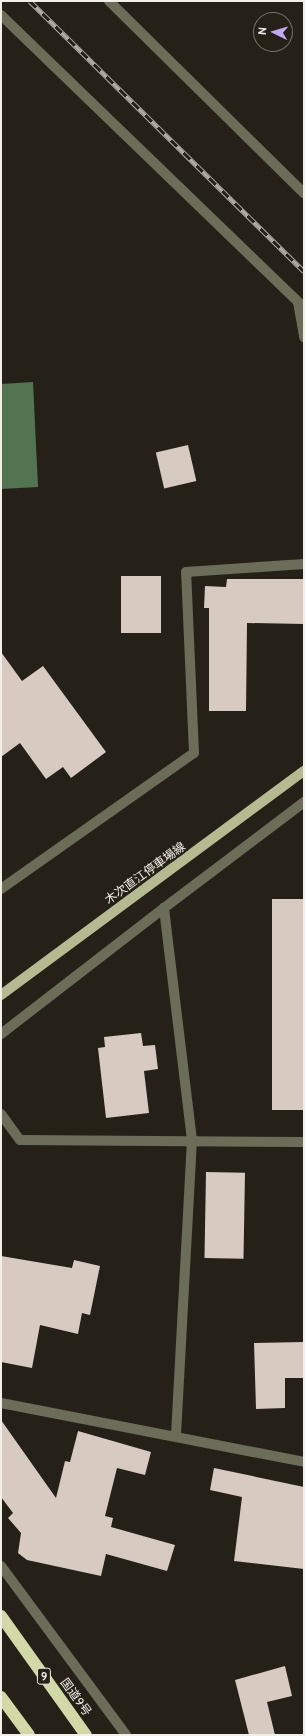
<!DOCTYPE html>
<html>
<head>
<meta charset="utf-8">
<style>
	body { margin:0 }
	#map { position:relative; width:305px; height:1736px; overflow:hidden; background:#262118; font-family:Cabin,"Noto Sans JP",sans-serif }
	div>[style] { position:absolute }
	.water>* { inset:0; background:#527450 }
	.building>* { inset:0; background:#d6cac1; transform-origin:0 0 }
	.minor>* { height:10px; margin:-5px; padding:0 5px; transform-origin:5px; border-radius:5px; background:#6b6d59 }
	.major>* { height:10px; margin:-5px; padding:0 5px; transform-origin:5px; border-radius:5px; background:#b5ba90 }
	.highway>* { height:12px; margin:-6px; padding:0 6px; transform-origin:6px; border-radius:6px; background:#d2d9a6 }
	.rail>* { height:4.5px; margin-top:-2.25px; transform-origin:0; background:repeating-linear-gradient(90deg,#262118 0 9px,#afaca4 0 18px); box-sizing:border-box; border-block:1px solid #afaca4 }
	span { translate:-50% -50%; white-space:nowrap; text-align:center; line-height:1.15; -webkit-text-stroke:4px #262118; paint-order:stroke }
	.shield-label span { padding:1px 3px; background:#262118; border:1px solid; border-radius:3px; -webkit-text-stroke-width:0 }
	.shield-label { font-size:11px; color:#f2efe8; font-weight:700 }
	.street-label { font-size:12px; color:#f2efe8 }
	.frame { position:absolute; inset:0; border:2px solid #f2efe8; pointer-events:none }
	.north { position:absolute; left:253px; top:12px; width:40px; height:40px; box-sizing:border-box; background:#262118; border:1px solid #78736b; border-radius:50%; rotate:275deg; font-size:11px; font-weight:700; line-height:16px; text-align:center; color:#f2efe8 }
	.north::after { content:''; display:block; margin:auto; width:14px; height:18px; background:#c1a8f3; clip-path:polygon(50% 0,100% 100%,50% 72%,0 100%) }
</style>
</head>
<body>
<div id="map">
	<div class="water">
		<i style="clip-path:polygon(33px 382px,38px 487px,1px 489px,1px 384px)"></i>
	</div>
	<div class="building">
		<i style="left:188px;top:445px;width:37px;height:33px;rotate:77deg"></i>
		<i style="left:121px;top:576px;width:40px;height:57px"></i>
		<i style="clip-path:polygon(227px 579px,304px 579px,304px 624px,247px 623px,246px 711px,209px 711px,209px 608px,204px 608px,205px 586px,226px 587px)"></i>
		<i style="clip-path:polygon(1px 652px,22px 681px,43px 666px,106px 752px,71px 778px,63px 767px,46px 779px,20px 743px,1px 757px)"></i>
		<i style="left:272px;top:899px;width:32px;height:211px"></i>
		<i style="clip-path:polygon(141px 1033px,143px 1046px,155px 1045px,158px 1069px,144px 1071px,149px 1113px,106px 1118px,98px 1048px,105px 1047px,104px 1037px)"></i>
		<i style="left:206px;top:1172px;width:39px;height:86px;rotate:1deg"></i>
		<i style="clip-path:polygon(1px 1256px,72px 1268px,74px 1260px,100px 1266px,90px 1315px,82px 1313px,78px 1334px,40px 1325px,32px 1368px,1px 1362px)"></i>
		<i style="clip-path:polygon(304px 1342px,304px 1378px,285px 1378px,285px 1408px,256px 1409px,254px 1343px)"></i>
		<i style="clip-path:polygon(1px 1420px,56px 1498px,65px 1461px,70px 1462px,78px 1431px,151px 1452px,145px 1475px,117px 1468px,105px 1516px,113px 1518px,111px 1527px,175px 1545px,167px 1571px,106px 1554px,101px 1576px,27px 1560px,18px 1553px,21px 1533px,8px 1518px,13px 1513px,1px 1497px)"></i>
		<i style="clip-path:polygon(214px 1468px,304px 1487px,304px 1569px,234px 1561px,242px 1497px,210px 1490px)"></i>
		<i style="clip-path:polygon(285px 1666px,292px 1696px,267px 1702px,275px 1735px,249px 1735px,235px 1680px)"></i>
	</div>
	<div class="minor">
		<i style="left:109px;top:1px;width:274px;rotate:44.6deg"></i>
		<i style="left:1px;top:15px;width:421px;rotate:44deg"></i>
		<i style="left:298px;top:302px;width:36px;rotate:80deg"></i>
		<i style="left:1px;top:889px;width:236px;rotate:-35.2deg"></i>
		<i style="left:194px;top:753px;width:181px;rotate:-92.5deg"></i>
		<i style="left:186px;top:572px;width:118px;rotate:-3.9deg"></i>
		<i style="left:1px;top:1034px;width:206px;rotate:-37.7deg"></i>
		<i style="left:1px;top:1114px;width:32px;rotate:54deg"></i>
		<i style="left:20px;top:1140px;width:284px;rotate:0.4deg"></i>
		<i style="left:1px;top:1403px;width:309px;rotate:11deg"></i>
		<i style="left:176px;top:1435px;width:295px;rotate:-86.9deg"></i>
		<i style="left:192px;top:1140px;width:234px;rotate:-96.9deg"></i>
		<i style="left:164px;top:908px;width:176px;rotate:-37.1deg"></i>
		<i style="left:1px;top:1566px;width:210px;rotate:53.5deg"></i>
	</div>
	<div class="major">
		<i style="left:1px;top:995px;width:377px;rotate:-36.5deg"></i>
	</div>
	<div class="highway">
		<i style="left:1px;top:1616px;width:146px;rotate:54.5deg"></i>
		<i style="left:1px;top:1697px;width:47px;rotate:53.6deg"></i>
	</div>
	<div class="rail">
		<i style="left:30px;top:1px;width:385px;rotate:44.6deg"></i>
	</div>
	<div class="shield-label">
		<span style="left:44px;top:1676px">9</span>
	</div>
	<div class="street-label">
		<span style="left:145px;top:873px;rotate:-36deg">木次直江停車場線</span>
		<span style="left:76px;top:1697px;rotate:54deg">国道9号</span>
	</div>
	<div class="frame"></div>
	<div class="north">N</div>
</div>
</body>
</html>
